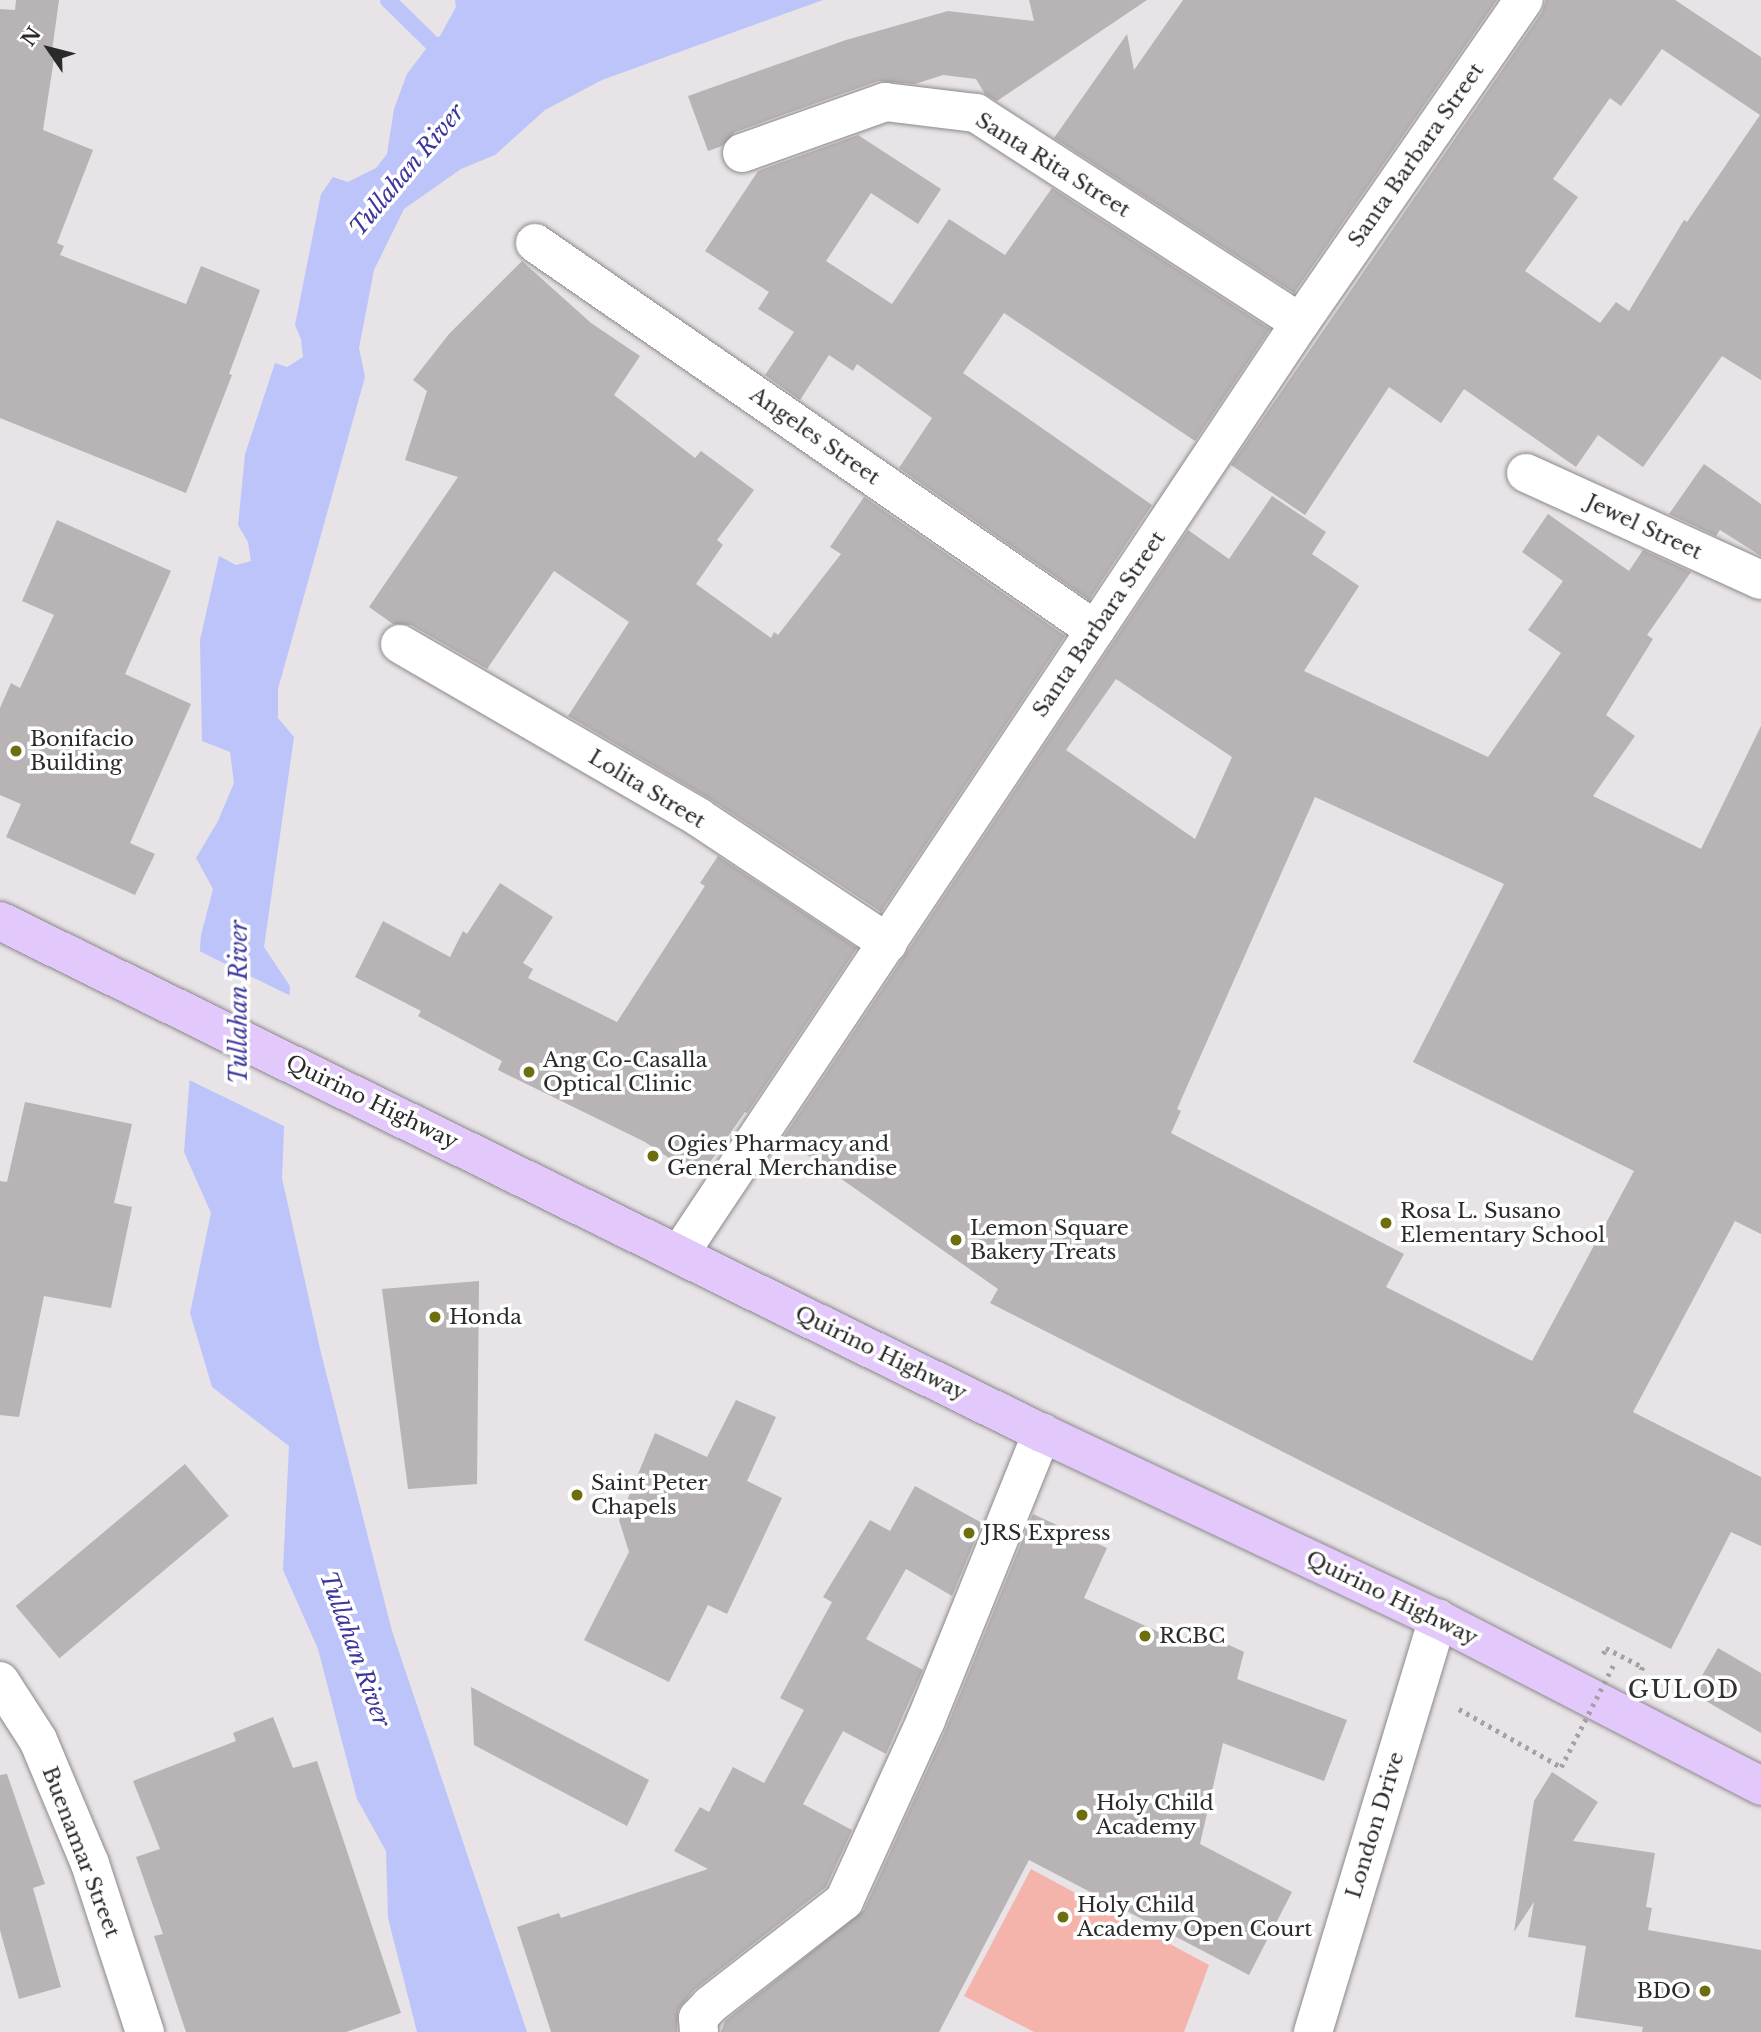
<!DOCTYPE html>
<html>
<head>
<meta charset="utf-8">
<style>
	body { margin:0 }
	#map { position:relative; width:1761px; height:2032px; overflow:hidden; background:#e7e3e6; font-family:"Libre Baskerville",serif }
	div>[style] { position:absolute }
	.green>* { inset:0; background:#f4b4ab }
	.water>* { inset:0; background:#bdc4fa }
	.pier>* { inset:0; background:#e7e3e6 }
	.stream>* { height:16px; margin:-8px; padding:0 8px; transform-origin:8px; border-radius:8px; background:#bdc4fa }
	.building>* { inset:0; background:#b8b3b4; transform-origin:0 0 }
	.path>* { height:4.5px; margin-top:-2.25px; transform-origin:0; background:repeating-linear-gradient(90deg,#a5a2a4 0 3.5px,transparent 0 8.5px) }
	.roads { filter:drop-shadow(0 0 2px #8c898b) drop-shadow(0 0 2px #8c898b) }
	.minor>* { height:38px; margin:-19px; padding:0 19px; transform-origin:19px; border-radius:19px; background:#fff }
	.major>* { height:38px; margin:-19px; padding:0 19px; transform-origin:19px; border-radius:19px; background:#e2c8fb }
	.path-bridge>* { height:4.5px; margin-top:-2.25px; transform-origin:0; background:repeating-linear-gradient(90deg,#a5a2a4 0 3.5px,transparent 0 8.5px) }
	.dots>* { width:19px; height:19px; translate:-50% -50%; box-sizing:border-box; border:4px solid #fff; border-radius:50% }
	span { translate:-50% -50%; white-space:nowrap; text-align:center; line-height:1.15; -webkit-text-stroke:7px #fff; paint-order:stroke }
	.street-label { font-size:21px; color:#2b2a2b }
	.poi-label { font-size:21px; color:#2b2a2b }
	.left { translate:0 -50%; text-align:left }
	.right { translate:-100% -50%; text-align:right }
	.water-label { font-size:23px; color:#3d379b; font-style:italic }
	.quarter-label { font-size:24px; color:#323032; letter-spacing:2px }
	.north { position:absolute; left:14px; top:14px; width:70px; height:70px; -webkit-text-stroke:5px #fff; paint-order:stroke; rotate:305deg; font-size:19px; font-weight:700; line-height:28px; text-align:center; color:#2b2a2b }
	.north::after { content:''; display:block; margin:auto; width:24px; height:32px; background:#2b2a2b; clip-path:polygon(50% 0,100% 100%,50% 72%,0 100%) }
</style>
</head>
<body>
<div id="map">
	<div class="green">
		<i style="clip-path:polygon(1031px 1869px,1209px 1965px,1184px 2032px,1034px 2032px,964px 1996px)"></i>
	</div>
	<div class="water">
		<i style="clip-path:polygon(455px 0,823px 0,602px 80px,545px 110px,495px 155px,461px 169px,404px 209px,374px 270px,359px 348px,365px 377px,278px 689px,278px 718px,294px 737px,264px 947px,290px 986px,282px 1178px,321px 1353px,392px 1631px,527px 2032px,417px 2032px,388px 1918px,386px 1851px,357px 1799px,318px 1649px,283px 1570px,289px 1446px,212px 1387px,190px 1313px,211px 1213px,184px 1152px,201px 935px,213px 889px,196px 858px,218px 821px,234px 783px,230px 752px,202px 741px,200px 640px,219px 556px,236px 565px,251px 561px,248px 542px,238px 525px,245px 454px,275px 363px,287px 367px,303px 357px,301px 339px,295px 325px,321px 194px,333px 177px,348px 182px,376px 168px,387px 154px,394px 109px,407px 74px,432px 41px,440px 36px,456px 7px)"></i>
	</div>
	<div class="pier">
		<i style="clip-path:polygon(197px 950px,293px 997px,288px 1128px,187px 1079px)"></i>
	</div>
	<div class="stream">
		<i style="left:388px;top:0;width:81px;rotate:44.5deg"></i>
	</div>
	<div class="building">
		<i style="clip-path:polygon(16px 0,59px 0,51px 58px,54px 59px,43px 130px,93px 150px,57px 243px,64px 246px,60px 255px,186px 304px,201px 266px,260px 290px,229px 374px,232px 375px,186px 493px,0 418px,0 9px,15px 10px)"></i>
		<i style="clip-path:polygon(1029px 0,1147px 0,997px 101px,985px 94px,976px 79px,943px 75px,915px 84px,878px 81px,735px 132px,722px 146px,708px 151px,688px 96px,846px 40px,948px 11px,1034px 21px)"></i>
		<i style="clip-path:polygon(1183px 0,1497px 0,1294px 293px,1054px 138px,1127px 34px,1134px 70px)"></i>
		<i style="clip-path:polygon(evenodd,1546px 0,1675px 0,1761px 57px,1761px 380px,1722px 356px,1643px 467px,1598px 435px,1576px 467px,1464px 389px,1441px 423px,1389px 387px,1305px 515px,1231px 465px,1542px 12px,1546px 0,1662px 49px,1760px 115px,1687px 222px,1684px 220px,1629px 311px,1616px 302px,1600px 323px,1525px 271px,1578px 197px,1553px 179px,1610px 98px,1621px 106px,1662px 49px)"></i>
		<i style="clip-path:polygon(858px 135px,941px 189px,918px 224px,871px 193px,826px 261px,892px 304px,949px 219px,1005px 255px,1052px 188px,1270px 329px,1195px 441px,1004px 313px,963px 373px,1152px 505px,1089px 600px,899px 468px,932px 418px,857px 364px,853px 371px,829px 355px,800px 400px,765px 375px,794px 332px,758px 309px,769px 292px,705px 251px,758px 171px)"></i>
		<i style="clip-path:polygon(522px 261px,591px 323px,640px 356px,614px 395px,695px 458px,701px 451px,754px 490px,717px 540px,723px 545px,696px 584px,771px 638px,774px 632px,778px 635px,841px 554px,830px 547px,864px 497px,1065px 636px,881px 912px,710px 799px,568px 716px,629px 622px,554px 571px,487px 669px,411px 625px,393px 624px,369px 607px,458px 477px,405px 460px,427px 391px,413px 380px,449px 334px)"></i>
		<i style="clip-path:polygon(1704px 464px,1761px 504px,1761px 556px,1720px 530px,1716px 536px,1669px 514px)"></i>
		<i style="clip-path:polygon(evenodd,1272px 496px,1326px 532px,1312px 554px,1359px 586px,1304px 671px,1488px 757px,1561px 653px,1528px 630px,1563px 581px,1522px 552px,1548px 514px,1629px 571px,1643px 550px,1691px 572px,1647px 635px,1653px 639px,1606px 715px,1635px 736px,1593px 796px,1701px 849px,1761px 726px,1761px 1234px,1735px 1221px,1633px 1412px,1761px 1477px,1761px 1546px,1731px 1532px,1671px 1649px,990px 1303px,998px 1289px,783px 1138px,1188px 530px,1229px 559px,1272px 496px,1116px 679px,1232px 757px,1195px 839px,1066px 750px,1116px 679px,1272px 496px,1315px 797px,1504px 884px,1413px 1062px,1634px 1171px,1532px 1361px,1386px 1287px,1404px 1254px,1171px 1133px,1181px 1111px,1177px 1109px,1315px 797px)"></i>
		<i style="clip-path:polygon(57px 520px,171px 571px,125px 674px,191px 704px,130px 843px,155px 854px,135px 895px,6px 837px,21px 804px,0 795px,0 708px,11px 683px,20px 688px,54px 615px,22px 601px)"></i>
		<i style="clip-path:polygon(718px 856px,857px 948px,747px 1113px,745px 1112px,699px 1178px,645px 1142px,498px 1070px,502px 1061px,418px 1016px,421px 1011px,355px 977px,383px 921px,450px 957px,463px 931px,467px 934px,500px 883px,553px 917px,523px 963px,533px 969px,528px 978px,617px 1022px,705px 886px,700px 883px)"></i>
		<i style="clip-path:polygon(25px 1102px,132px 1124px,114px 1203px,132px 1207px,111px 1308px,44px 1296px,19px 1417px,0 1415px,0 1181px,7px 1182px)"></i>
		<i style="clip-path:polygon(479px 1281px,477px 1484px,408px 1489px,382px 1289px)"></i>
		<i style="clip-path:polygon(736px 1400px,776px 1417px,747px 1481px,782px 1498px,727px 1614px,708px 1605px,669px 1682px,584px 1640px,629px 1552px,619px 1520px,655px 1433px,707px 1457px)"></i>
		<i style="left:185px;top:1464px;width:68px;height:221px;rotate:50deg"></i>
		<i style="clip-path:polygon(915px 1486px,982px 1523px,952px 1596px,906px 1569px,866px 1639px,923px 1670px,886px 1754px,843px 1731px,803px 1804px,852px 1830px,826px 1887px,694px 1990px,678px 2010px,677px 2032px,551px 2032px,517px 1927px,559px 1913px,561px 1918px,708px 1869px,674px 1851px,700px 1807px,709px 1812px,733px 1767px,764px 1783px,804px 1710px,780px 1698px,832px 1602px,823px 1597px,870px 1520px,890px 1531px)"></i>
		<i style="clip-path:polygon(1033px 1514px,1107px 1548px,1084px 1598px,1183px 1643px,1190px 1627px,1244px 1652px,1237px 1679px,1347px 1720px,1324px 1781px,1223px 1743px,1200px 1844px,1292px 1892px,1249px 1975px,1029px 1860px,939px 2032px,721px 2032px,725px 2021px,864px 1910px,946px 1729px)"></i>
		<i style="clip-path:polygon(1718px 1648px,1761px 1673px,1761px 1733px,1692px 1693px)"></i>
		<i style="clip-path:polygon(471px 1687px,649px 1780px,627px 1826px,474px 1745px)"></i>
		<i style="clip-path:polygon(273px 1717px,293px 1768px,317px 1761px,401px 2013px,346px 2032px,186px 2032px,154px 1936px,163px 1934px,136px 1857px,160px 1849px,133px 1781px,236px 1741px,233px 1733px)"></i>
		<i style="clip-path:polygon(1552px 1772px,1598px 1802px,1573px 1841px,1655px 1853px,1646px 1907px,1652px 1908px,1648px 1930px,1761px 1950px,1761px 2032px,1642px 2032px,1643px 2027px,1575px 2017px,1586px 1946px,1528px 1937px,1534px 1902px,1514px 1932px,1534px 1801px)"></i>
		<i style="clip-path:polygon(7px 1774px,45px 1884px,33px 1888px,61px 1987px,19px 1999px,0 1930px,0 1775px)"></i>
	</div>
	<div class="path">
		<i style="left:1603px;top:1654px;width:7px;rotate:-63deg"></i>
		<i style="left:1606px;top:1648px;width:42px;rotate:27.2deg"></i>
		<i style="left:1643px;top:1667px;width:5px;rotate:112deg"></i>
		<i style="left:1459px;top:1709px;width:117px;rotate:29.6deg"></i>
	</div>
	<div class="roads">
		<div class="minor">
			<i style="left:742px;top:153px;width:152px;rotate:-19.6deg"></i>
			<i style="left:885px;top:102px;width:92px;rotate:6.9deg"></i>
			<i style="left:976px;top:113px;width:386px;rotate:32.9deg"></i>
			<i style="left:535px;top:243px;width:681px;rotate:34.65deg"></i>
			<i style="left:1526px;top:473px;width:258px;rotate:24.5deg"></i>
			<i style="left:400px;top:644px;width:345px;rotate:30.1deg"></i>
			<i style="left:698px;top:817px;width:228px;rotate:33.6deg"></i>
			<i style="left:680px;top:1253px;width:1118px;rotate:-56.31deg"></i>
			<i style="left:1300px;top:323px;width:393px;rotate:-55.3deg"></i>
			<i style="left:0;top:1681px;width:70px;rotate:57.2deg"></i>
			<i style="left:38px;top:1740px;width:134px;rotate:67.2deg"></i>
			<i style="left:90px;top:1864px;width:177px;rotate:71.9deg"></i>
			<i style="left:699px;top:2032px;width:14px;rotate:-94deg"></i>
			<i style="left:698px;top:2018px;width:18px;rotate:-47deg"></i>
			<i style="left:710px;top:2005px;width:170px;rotate:-37.8deg"></i>
			<i style="left:844px;top:1901px;width:199px;rotate:-65.6deg"></i>
			<i style="left:926px;top:1720px;width:310px;rotate:-68deg"></i>
			<i style="left:1313px;top:2032px;width:432px;rotate:-73.2deg"></i>
		</div>
		<div class="major">
			<i style="left:0;top:921px;width:1161px;rotate:26.17deg"></i>
			<i style="left:1042px;top:1433px;width:438px;rotate:25.2deg"></i>
			<i style="left:1438px;top:1619px;width:364px;rotate:27.3deg"></i>
		</div>
	</div>
	<div class="path-bridge">
		<i style="left:1561px;top:1767px;width:118px;rotate:-62.8deg"></i>
	</div>
	<div class="dots">
		<i style="left:16px;top:751px;background:#6f6e0e"></i>
		<i style="left:529px;top:1072px;background:#6f6e0e"></i>
		<i style="left:653px;top:1156px;background:#6f6e0e"></i>
		<i style="left:1386px;top:1223px;background:#6f6e0e"></i>
		<i style="left:956px;top:1240px;background:#6f6e0e"></i>
		<i style="left:435px;top:1317px;background:#6f6e0e"></i>
		<i style="left:577px;top:1495px;background:#6f6e0e"></i>
		<i style="left:969px;top:1533px;background:#6f6e0e"></i>
		<i style="left:1145px;top:1636px;background:#6f6e0e"></i>
		<i style="left:1082px;top:1815px;background:#6f6e0e"></i>
		<i style="left:1063px;top:1917px;background:#6f6e0e"></i>
		<i style="left:1705px;top:1991px;background:#6f6e0e"></i>
	</div>
	<div class="street-label">
		<span style="left:1416px;top:155px;rotate:-55deg">Santa Barbara Street</span>
		<span style="left:1053px;top:165px;rotate:32deg">Santa Rita Street</span>
		<span style="left:815px;top:436px;rotate:35deg">Angeles Street</span>
		<span style="left:1644px;top:527px;rotate:25deg">Jewel Street</span>
		<span style="left:1099px;top:624px;rotate:-56deg">Santa Barbara Street</span>
		<span style="left:647px;top:789px;rotate:31deg">Lolita Street</span>
		<span style="left:372px;top:1102px;rotate:26deg">Quirino Highway</span>
		<span style="left:881px;top:1353px;rotate:26deg">Quirino Highway</span>
		<span style="left:1392px;top:1598px;rotate:26deg">Quirino Highway</span>
		<span style="left:1375px;top:1825px;rotate:-73deg">London Drive</span>
		<span style="left:81px;top:1852px;rotate:69deg">Buenamar Street</span>
	</div>
	<div class="poi-label">
		<span class="left" style="left:30px;top:751px">Bonifacio<br>Building</span>
		<span class="left" style="left:543px;top:1072px">Ang Co-Casalla<br>Optical Clinic</span>
		<span class="left" style="left:667px;top:1156px">Ogies Pharmacy and<br>General Merchandise</span>
		<span class="left" style="left:1400px;top:1223px">Rosa L. Susano<br>Elementary School</span>
		<span class="left" style="left:970px;top:1240px">Lemon Square<br>Bakery Treats</span>
		<span class="left" style="left:449px;top:1317px">Honda</span>
		<span class="left" style="left:591px;top:1495px">Saint Peter<br>Chapels</span>
		<span class="left" style="left:983px;top:1533px">JRS Express</span>
		<span class="left" style="left:1159px;top:1636px">RCBC</span>
		<span class="left" style="left:1096px;top:1815px">Holy Child<br>Academy</span>
		<span class="left" style="left:1077px;top:1917px">Holy Child<br>Academy Open Court</span>
		<span class="right" style="left:1691px;top:1991px">BDO</span>
	</div>
	<div class="water-label">
		<span style="left:407px;top:170px;rotate:-50deg">Tullahan River</span>
		<span style="left:239px;top:1002px;rotate:-90deg">Tullahan River</span>
		<span style="left:355px;top:1649px;rotate:70deg">Tullahan River</span>
	</div>
	<div class="quarter-label">
		<span style="left:1684px;top:1690px">GULOD</span>
	</div>
	<div class="north">N</div>
</div>
</body>
</html>
